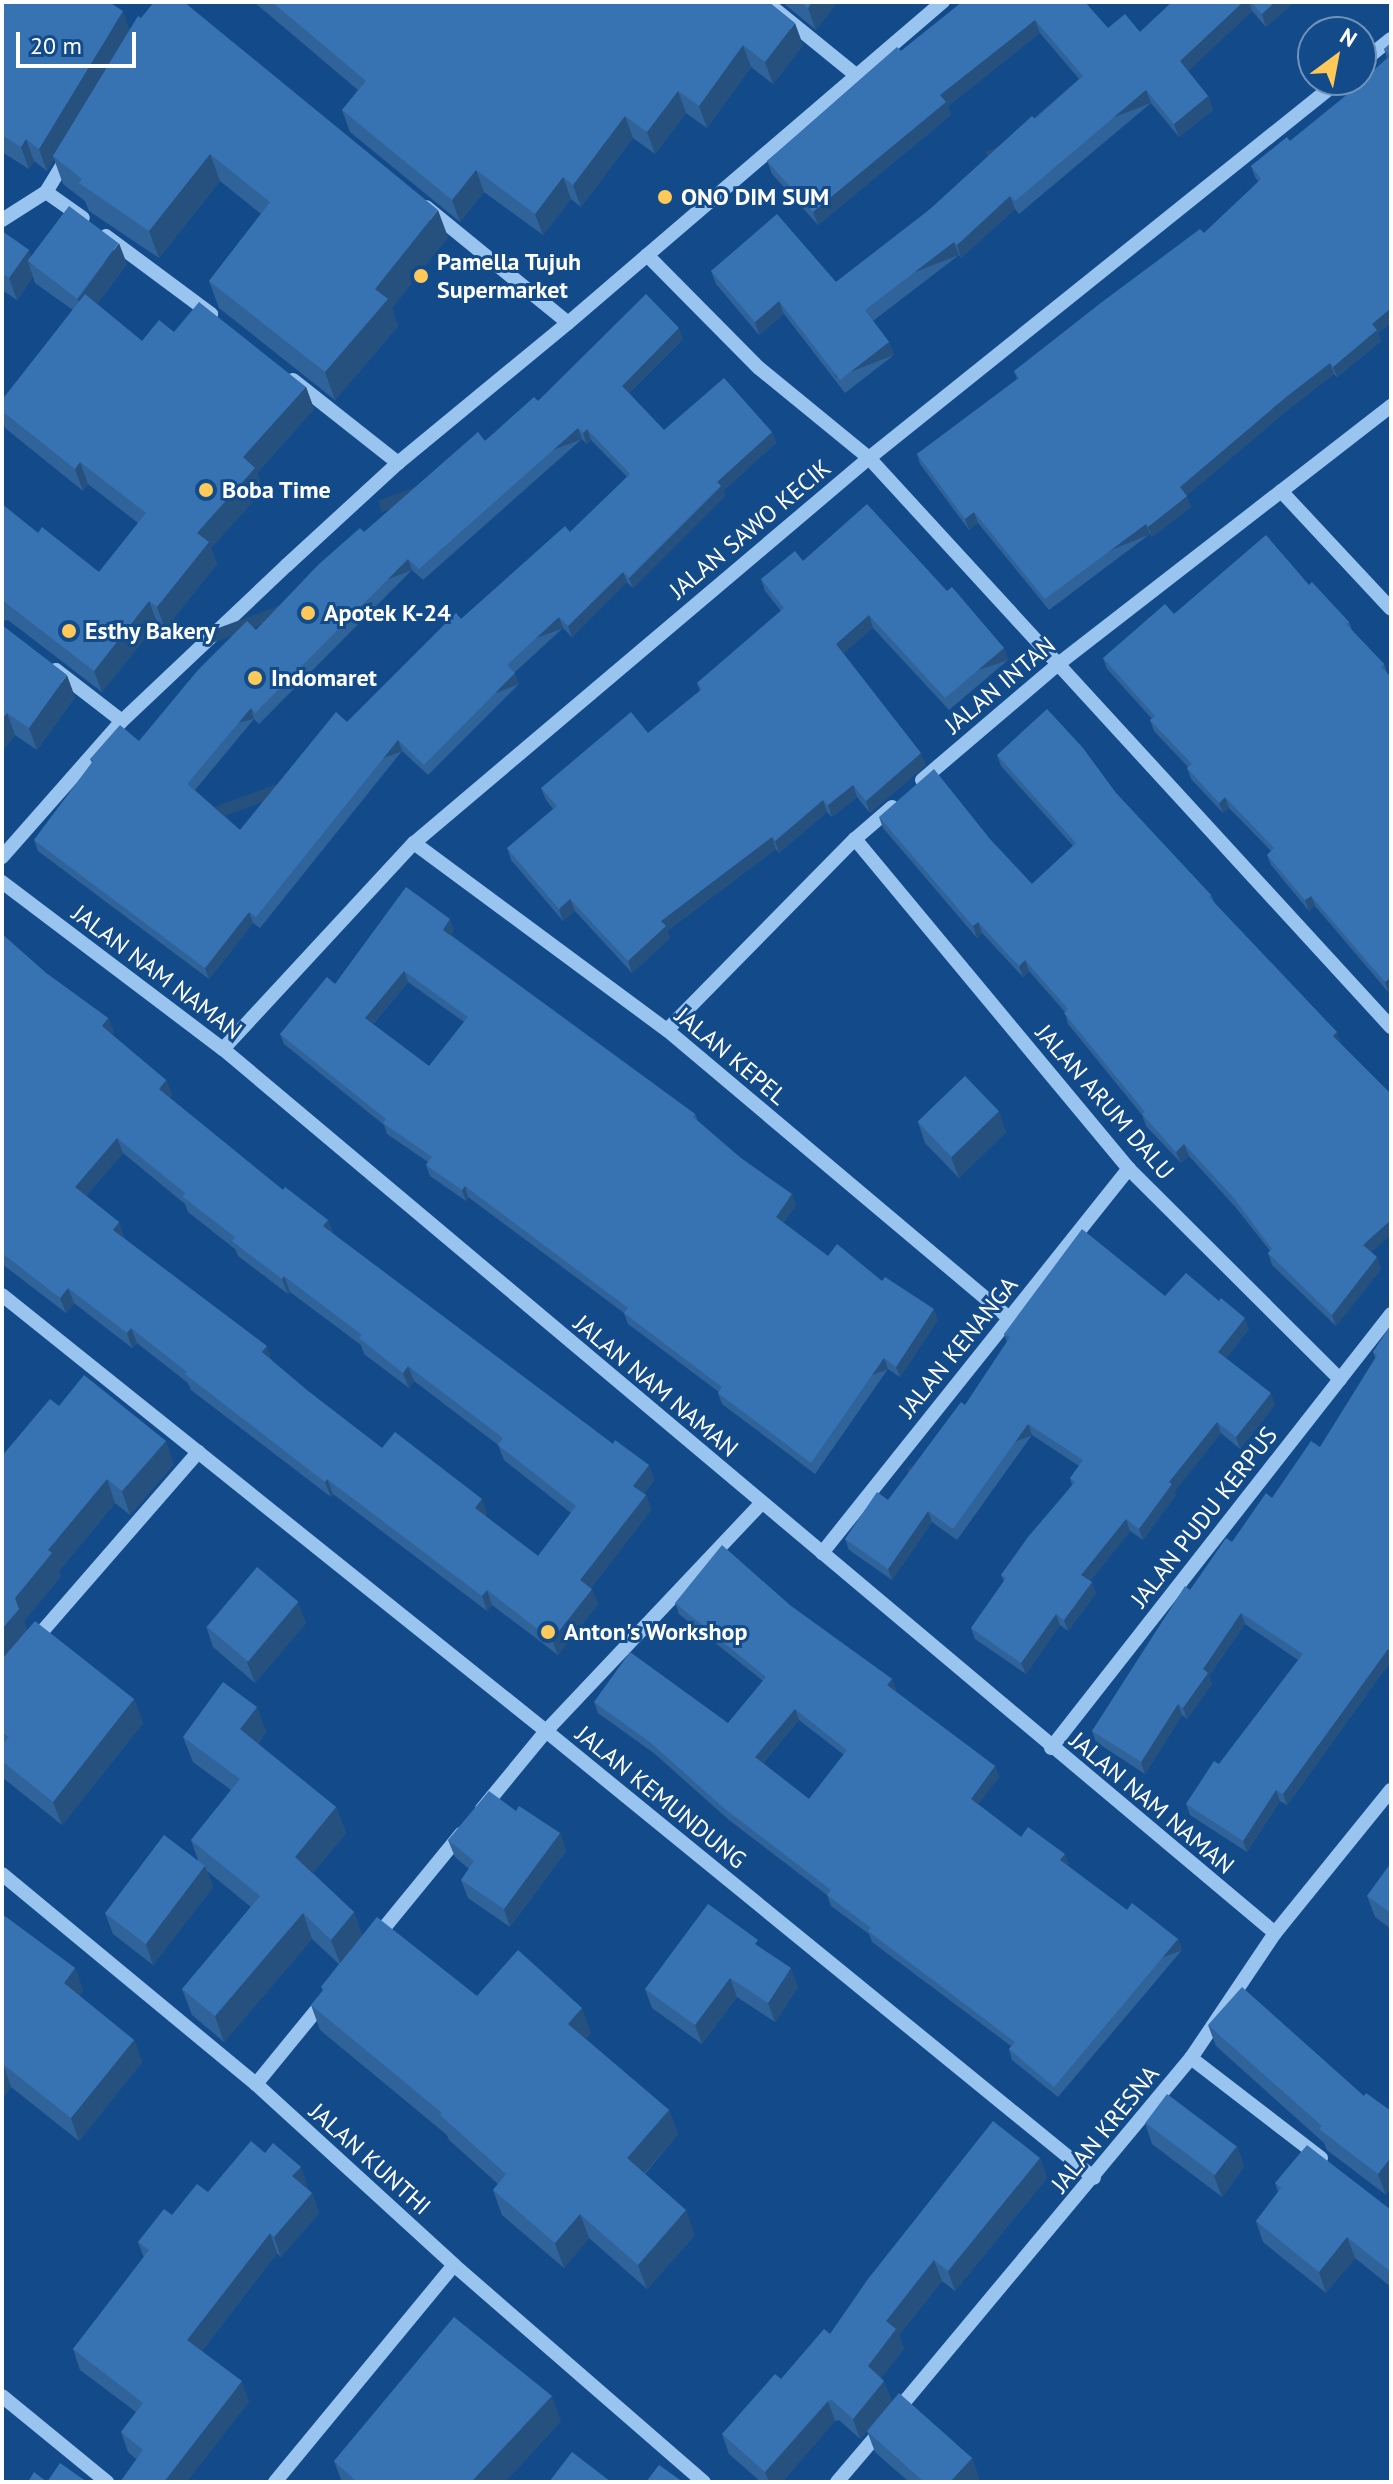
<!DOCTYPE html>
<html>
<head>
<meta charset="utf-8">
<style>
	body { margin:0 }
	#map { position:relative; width:1393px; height:2484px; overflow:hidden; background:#134b8a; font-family:"PT Sans",sans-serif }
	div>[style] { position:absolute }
	.minor>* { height:14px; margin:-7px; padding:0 7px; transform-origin:7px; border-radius:7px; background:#9ac4f0 }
	.wall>* { inset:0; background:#2f6399 }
	.shaded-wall>* { inset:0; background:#26507d; transform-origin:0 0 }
	.building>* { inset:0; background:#3773b2; transform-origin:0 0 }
	.dots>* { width:22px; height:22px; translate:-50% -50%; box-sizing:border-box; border:4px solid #134b8a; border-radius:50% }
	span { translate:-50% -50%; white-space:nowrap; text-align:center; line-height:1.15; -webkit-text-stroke:6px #134b8a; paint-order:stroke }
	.poi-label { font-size:24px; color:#fff; font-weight:700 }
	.left { translate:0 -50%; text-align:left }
	.street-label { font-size:24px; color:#fff }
	.frame { position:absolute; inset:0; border:4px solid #fff; pointer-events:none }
	.north { position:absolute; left:1297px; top:16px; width:80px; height:80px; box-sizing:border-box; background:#134b8a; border:2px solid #7193b9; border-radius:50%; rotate:32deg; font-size:22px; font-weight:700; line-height:32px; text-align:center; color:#fff }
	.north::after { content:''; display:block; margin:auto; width:28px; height:36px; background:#ffc959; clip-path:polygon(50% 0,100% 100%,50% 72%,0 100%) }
	.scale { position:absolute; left:16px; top:32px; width:120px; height:36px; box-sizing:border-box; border:4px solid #fff; border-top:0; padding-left:10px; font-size:24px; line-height:28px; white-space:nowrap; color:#fff; -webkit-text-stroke:6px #134b8a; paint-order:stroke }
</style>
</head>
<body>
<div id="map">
	<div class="minor">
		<i style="left:766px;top:2px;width:117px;rotate:39.1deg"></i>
		<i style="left:1361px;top:63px;width:38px;rotate:-39deg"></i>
		<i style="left:68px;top:156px;width:42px;rotate:121.4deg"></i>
		<i style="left:46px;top:192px;width:45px;rotate:35.1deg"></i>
		<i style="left:426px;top:207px;width:183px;rotate:39.2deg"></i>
		<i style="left:2px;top:220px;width:52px;rotate:-32.5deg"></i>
		<i style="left:106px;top:236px;width:131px;rotate:36.6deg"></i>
		<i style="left:647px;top:255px;width:159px;rotate:45.3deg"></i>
		<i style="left:759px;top:368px;width:142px;rotate:39.3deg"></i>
		<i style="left:869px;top:458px;width:772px;rotate:47.47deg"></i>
		<i style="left:293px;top:380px;width:134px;rotate:38.3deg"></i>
		<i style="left:1281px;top:491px;width:161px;rotate:47deg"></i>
		<i style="left:56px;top:670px;width:83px;rotate:37.7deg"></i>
		<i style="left:922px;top:780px;width:177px;rotate:-40.4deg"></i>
		<i style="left:1057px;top:665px;width:423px;rotate:-37.8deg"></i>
		<i style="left:855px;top:839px;width:429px;rotate:50.3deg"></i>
		<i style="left:1129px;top:1169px;width:298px;rotate:44.9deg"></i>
		<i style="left:414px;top:843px;width:315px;rotate:36.5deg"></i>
		<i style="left:667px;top:1030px;width:447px;rotate:40.1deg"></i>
		<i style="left:2px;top:857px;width:181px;rotate:-48.6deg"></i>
		<i style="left:122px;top:721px;width:227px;rotate:-43.4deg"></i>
		<i style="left:287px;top:565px;width:151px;rotate:-42.6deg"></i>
		<i style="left:398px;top:463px;width:220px;rotate:-39.5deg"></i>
		<i style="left:568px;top:323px;width:494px;rotate:-40.6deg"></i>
		<i style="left:2px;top:882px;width:277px;rotate:37.1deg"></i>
		<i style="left:223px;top:1049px;width:1374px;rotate:40.04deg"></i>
		<i style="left:667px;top:1030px;width:268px;rotate:-45.5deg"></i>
		<i style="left:855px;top:839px;width:49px;rotate:-40.9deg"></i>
		<i style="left:223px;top:1049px;width:281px;rotate:-47.2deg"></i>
		<i style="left:414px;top:843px;width:596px;rotate:-40.24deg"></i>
		<i style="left:869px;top:458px;width:604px;rotate:-38.75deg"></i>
		<i style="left:2px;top:1295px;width:697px;rotate:38.71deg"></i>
		<i style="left:546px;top:1731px;width:707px;rotate:39.2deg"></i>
		<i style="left:822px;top:1553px;width:492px;rotate:-51.4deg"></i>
		<i style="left:33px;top:1642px;width:252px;rotate:-49deg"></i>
		<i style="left:1051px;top:1748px;width:551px;rotate:-51.92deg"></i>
		<i style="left:482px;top:1809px;width:101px;rotate:-50.6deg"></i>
		<i style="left:546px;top:1731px;width:313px;rotate:-46.6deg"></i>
		<i style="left:2px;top:1874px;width:330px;rotate:39.6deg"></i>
		<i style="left:256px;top:2084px;width:268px;rotate:42.4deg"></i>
		<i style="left:454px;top:2265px;width:331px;rotate:41deg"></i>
		<i style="left:375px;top:1939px;width:136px;rotate:-50.7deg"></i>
		<i style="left:1191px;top:2058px;width:164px;rotate:37.6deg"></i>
		<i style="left:256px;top:2084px;width:107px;rotate:-50.7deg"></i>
		<i style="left:2px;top:2396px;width:136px;rotate:39.3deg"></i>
		<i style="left:896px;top:2412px;width:461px;rotate:-50.2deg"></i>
		<i style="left:1191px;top:2058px;width:151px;rotate:-56.1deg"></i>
		<i style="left:1275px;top:1933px;width:184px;rotate:-51deg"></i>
		<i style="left:275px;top:2482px;width:281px;rotate:-50.5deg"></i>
		<i style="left:837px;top:2482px;width:71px;rotate:-49.6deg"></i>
	</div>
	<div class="wall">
		<i style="clip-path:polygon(2px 2px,130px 29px,448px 237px,392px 308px,398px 326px,335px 400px,219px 308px,209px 281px,261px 214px,220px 181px,159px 258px,89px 211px,85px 201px,63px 184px,54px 159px,47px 171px,34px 161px,29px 169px,2px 152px)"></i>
		<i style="clip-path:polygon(254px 2px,769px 2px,803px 45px,773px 84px,751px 67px,707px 128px,686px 113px,655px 154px,633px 138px,581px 207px,571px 199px,543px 235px,484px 192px,460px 222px,350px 132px,342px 110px,358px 90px)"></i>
		<i style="clip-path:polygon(782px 2px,837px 2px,816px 30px)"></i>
		<i style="clip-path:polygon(962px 2px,1108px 28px,1140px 32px,1172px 2px,1294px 2px,1266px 27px,1252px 11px,1188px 71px,1208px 96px,1213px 110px,1179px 137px,1151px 103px,1019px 214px,1015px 209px,961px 258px,959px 255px,873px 321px,889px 342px,894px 355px,845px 393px,784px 314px,759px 335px,716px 284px,711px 271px,836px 282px,929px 210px,1079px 79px,1040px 33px,948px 106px,951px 115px,818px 225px,772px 174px,767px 161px,901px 51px)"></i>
		<i style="clip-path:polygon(1391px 43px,1391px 322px,1378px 333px,1381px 341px,1337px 377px,1334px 374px,1290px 408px,1186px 496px,1191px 507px,1152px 537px,1150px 534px,1049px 610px,978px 523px,969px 530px,920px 464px,917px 454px,1017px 379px,1014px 371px,1204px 233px,1259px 182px,1255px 177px,1251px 166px,1290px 141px,1343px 98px,1387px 58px,1384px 49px)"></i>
		<i style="clip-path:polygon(2px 231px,29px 250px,31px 257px,127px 264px,97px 304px,142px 341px,174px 332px,306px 387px,314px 409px,257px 473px,263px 490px,211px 548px,217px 564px,165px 629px,157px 623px,102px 692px,8px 620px,2px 621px,2px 504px,38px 533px,99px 572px,138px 523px,88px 484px,83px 491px,5px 428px,2px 420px,2px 400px,73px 310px,35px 283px,33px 277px,17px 300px,2px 290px)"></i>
		<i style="clip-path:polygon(evenodd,683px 339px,629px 393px,664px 430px,772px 432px,776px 443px,723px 491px,725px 496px,633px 588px,627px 582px,572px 637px,563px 628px,514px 673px,519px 684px,428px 775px,402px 751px,260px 928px,253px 923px,209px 979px,38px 851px,34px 840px,92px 763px,90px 759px,139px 741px,256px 630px,364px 532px,538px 401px,683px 339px,582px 439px,587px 444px,591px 440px,627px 477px,570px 532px,461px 619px,347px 722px,240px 830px,195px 790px,254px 719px,259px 724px,412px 570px,423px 580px,582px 439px)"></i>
		<i style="clip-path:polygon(803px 561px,947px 591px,1004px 648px,1008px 660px,949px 710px,873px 628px,843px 653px,926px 765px,870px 813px,857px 797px,832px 817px,827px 812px,779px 853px,776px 849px,667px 931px,670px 938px,632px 973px,575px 911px,563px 921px,511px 860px,507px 848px,553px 809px,546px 800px,541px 788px,648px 733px,700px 691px,697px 683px,781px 611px,765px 591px,761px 579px)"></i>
		<i style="clip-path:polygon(1309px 585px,1349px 622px,1352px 630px,1384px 664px,1387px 673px,1391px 677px,1391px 991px,1389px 993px,1315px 906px,1309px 911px,1271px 865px,1267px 855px,1271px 851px,1229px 808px,1223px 813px,1191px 779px,1187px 768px,1188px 767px,1154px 731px,1150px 720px,1152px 719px,1107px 669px,1103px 658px,1174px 614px)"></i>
		<i style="clip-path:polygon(2px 625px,75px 697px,37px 750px,15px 735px,2px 751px)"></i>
		<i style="clip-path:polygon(997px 755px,1116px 793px,1211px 895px,1372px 1253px,1381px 1269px,1336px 1326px,1272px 1265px,1268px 1253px,1270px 1251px,1237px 1209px,1189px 1156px,1181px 1163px,1146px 1126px,1142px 1115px,1068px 1024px,1065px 1012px,1029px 971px,1023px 977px,982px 933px,977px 938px,883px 828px,879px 817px,1032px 884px,1073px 846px,1001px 766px)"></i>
		<i style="clip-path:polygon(evenodd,454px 930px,451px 935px,695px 1114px,698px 1121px,796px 1205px,783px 1223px,828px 1256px,882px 1281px,938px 1320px,900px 1377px,888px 1369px,815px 1474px,722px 1404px,718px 1393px,719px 1392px,628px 1324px,624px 1313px,468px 1197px,466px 1201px,430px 1176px,426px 1165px,428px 1162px,387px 1134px,384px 1125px,284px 1044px,280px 1034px,335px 984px,454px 930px,408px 982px,464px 1022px,429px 1066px,373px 1024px,408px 982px)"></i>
		<i style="clip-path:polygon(evenodd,2px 934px,46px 973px,108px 1018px,114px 1033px,112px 1035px,166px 1080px,172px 1095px,170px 1098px,283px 1190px,328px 1220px,333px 1234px,613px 1444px,649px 1465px,654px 1480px,644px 1494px,646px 1495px,651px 1510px,591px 1588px,598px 1604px,558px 1655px,492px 1605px,487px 1611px,333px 1494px,331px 1497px,191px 1390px,188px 1383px,137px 1343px,132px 1348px,74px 1303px,66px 1313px,2px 1264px,2px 934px,123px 1153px,185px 1204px,188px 1212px,235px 1249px,238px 1256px,288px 1294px,290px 1292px,361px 1345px,364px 1354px,409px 1388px,414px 1381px,498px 1445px,504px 1460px,571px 1513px,538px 1556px,485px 1516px,487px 1514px,382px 1448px,308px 1391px,124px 1238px,119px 1222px,86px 1196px,123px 1153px)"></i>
		<i style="clip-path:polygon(918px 1122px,1006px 1132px,959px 1178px,925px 1143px)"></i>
		<i style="clip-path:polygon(1165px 1296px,1249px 1329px,1226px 1358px,1275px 1405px,1240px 1449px,1221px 1433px,1174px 1492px,1176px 1495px,1143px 1540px,1130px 1531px,1090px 1581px,1092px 1582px,1096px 1593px,1068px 1631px,1060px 1625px,1026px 1674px,975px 1639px,971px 1628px,1004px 1581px,1001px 1575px,1072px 1485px,1070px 1478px,1079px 1466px,1032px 1435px,957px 1540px,932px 1522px,892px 1580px,849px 1550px,845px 1539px,888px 1500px,965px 1405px,1007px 1342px,1004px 1334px)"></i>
		<i style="clip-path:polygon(1391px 1325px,1391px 1661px,1287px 1805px,1280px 1801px,1247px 1852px,1190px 1815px,1186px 1804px,1219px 1764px,1298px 1660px,1245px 1624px,1209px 1676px,1212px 1684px,1187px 1719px,1182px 1715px,1145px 1774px,1096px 1742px,1092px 1731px,1190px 1590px,1272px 1498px,1320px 1447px,1375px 1358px,1373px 1352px)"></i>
		<i style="clip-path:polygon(59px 1406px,174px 1464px,130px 1515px,115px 1503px,59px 1571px,61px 1576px,24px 1621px,27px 1630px,134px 1699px,143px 1723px,62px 1825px,3px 1778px,2px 1775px,2px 1456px)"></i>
		<i style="clip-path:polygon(evenodd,675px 1603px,791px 1606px,892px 1679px,896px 1690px,895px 1691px,995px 1766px,999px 1777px,978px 1804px,1021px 1837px,1069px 1864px,1068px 1866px,1127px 1910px,1178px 1939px,1182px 1950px,1058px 2097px,1012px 2060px,1009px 2049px,1011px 2046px,872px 1942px,869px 1934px,831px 1906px,827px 1895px,729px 1820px,655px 1754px,598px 1713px,594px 1702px,728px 1723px,763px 1681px,679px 1614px,675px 1603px,799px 1720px,844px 1755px,809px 1799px,763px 1763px,799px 1720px)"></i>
		<i style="clip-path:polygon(306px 1623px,255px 1683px,213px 1647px,206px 1626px)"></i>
		<i style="clip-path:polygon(257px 1707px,266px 1732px,258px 1744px,336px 1807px,346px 1833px,313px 1873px,354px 1912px,362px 1936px,477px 1996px,591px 2033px,586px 2039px,669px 2110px,678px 2134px,645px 2174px,695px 2235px,647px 2289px,589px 2238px,564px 2268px,502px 2215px,493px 2190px,498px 2184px,449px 2140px,447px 2135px,320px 2030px,311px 2005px,323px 1991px,321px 1987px,339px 1964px,312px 1939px,224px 2042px,192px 2015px,182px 1989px,251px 1907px,207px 1871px,213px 1887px,153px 1965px,113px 1934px,105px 1913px,198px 1860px,191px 1840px,231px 1790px,193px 1762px,183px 1737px)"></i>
		<i style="clip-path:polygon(516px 1811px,560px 1833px,566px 1851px,510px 1927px,468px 1898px,461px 1880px,469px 1869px,455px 1857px,448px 1840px)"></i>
		<i style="clip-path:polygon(1391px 1863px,1391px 1929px,1375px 1917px,1367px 1896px)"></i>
		<i style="clip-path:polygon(2px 1914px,75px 1968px,83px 1991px,79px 1996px,134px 2040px,142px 2062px,79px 2141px,11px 2087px,2px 2100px)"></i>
		<i style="clip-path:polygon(761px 1948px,798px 1987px,775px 2022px,737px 1997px,702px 2044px,652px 2008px,645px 1989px)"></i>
		<i style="clip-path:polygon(1208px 2025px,1364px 2096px,1391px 2111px,1391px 2188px,1386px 2195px,1327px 2150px,1324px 2143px,1216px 2046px)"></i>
		<i style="clip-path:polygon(1145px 2123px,1237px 2146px,1244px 2167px,1222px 2197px,1152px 2144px)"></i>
		<i style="clip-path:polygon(1040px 2158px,1047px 2178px,955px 2291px,942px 2281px,899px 2335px,904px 2349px,881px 2378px,892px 2401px,860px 2439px,839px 2420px,835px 2421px,782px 2482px,761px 2482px,729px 2454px,722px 2434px,830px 2334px)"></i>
		<i style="clip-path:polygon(1275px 2183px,1391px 2210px,1391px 2287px,1355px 2258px,1326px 2293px,1263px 2242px,1256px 2221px,1278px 2192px)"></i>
		<i style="clip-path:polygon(308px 2187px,307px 2188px,312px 2193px,319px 2213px,281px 2257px,277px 2253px,202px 2351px,249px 2402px,136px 2459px,128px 2452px,121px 2432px,136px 2412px,80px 2370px,73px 2349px,144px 2258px,138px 2242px,172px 2215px,208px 2192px)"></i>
		<i style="clip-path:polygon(561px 2421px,505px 2482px,342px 2482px,334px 2461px)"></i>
		<i style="clip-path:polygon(867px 2431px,972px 2458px,979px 2479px,977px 2482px,909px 2482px,875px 2452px)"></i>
	</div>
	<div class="shaded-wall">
		<i style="clip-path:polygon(812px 2px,837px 2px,816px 30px,808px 8px)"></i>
		<i style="clip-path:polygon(1243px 2px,1249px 2px,1252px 11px,1185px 74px,1180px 61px)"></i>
		<i style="clip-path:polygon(1275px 2px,1294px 2px,1266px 27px,1262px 14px)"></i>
		<i style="clip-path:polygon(123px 11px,131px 33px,53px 156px,54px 159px,47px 171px,39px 149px)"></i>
		<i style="clip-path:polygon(1035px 20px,1040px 33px,948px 106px,951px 115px,818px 225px,813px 212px,940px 95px)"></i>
		<i style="clip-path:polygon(795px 23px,803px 45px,773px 84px,765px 62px)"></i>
		<i style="clip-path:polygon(743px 45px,751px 67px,707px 128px,699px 106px)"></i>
		<i style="left:1146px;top:90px;width:14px;height:172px;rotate:69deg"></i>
		<i style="clip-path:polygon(678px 91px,686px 113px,655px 154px,647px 132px)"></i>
		<i style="clip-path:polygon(1208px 96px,1213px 110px,1179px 137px,1174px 124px)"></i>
		<i style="clip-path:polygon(625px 116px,633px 138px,581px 207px,573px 185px)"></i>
		<i style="clip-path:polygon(26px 139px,34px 161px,29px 169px,21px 147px)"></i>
		<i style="clip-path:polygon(210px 154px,220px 181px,159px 258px,149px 231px)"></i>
		<i style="clip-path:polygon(476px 170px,484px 192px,460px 222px,452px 200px)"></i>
		<i style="clip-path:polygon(563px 177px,571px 199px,543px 235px,535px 214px)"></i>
		<i style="clip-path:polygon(1010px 196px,1015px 209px,961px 258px,957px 245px)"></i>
		<i style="clip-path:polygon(438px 210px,448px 237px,392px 308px,398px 326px,335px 400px,325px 372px,375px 289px)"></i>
		<i style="left:954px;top:242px;width:14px;height:112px;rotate:69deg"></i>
		<i style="clip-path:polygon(119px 243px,127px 264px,85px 320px,78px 299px)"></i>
		<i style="clip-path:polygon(29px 250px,35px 267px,28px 262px,33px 277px,17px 300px,9px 278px)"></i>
		<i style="clip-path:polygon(779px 301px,784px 314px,759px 335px,755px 322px)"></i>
		<i style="clip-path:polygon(1391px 308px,1391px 322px,1378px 333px,1381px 341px,1337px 377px,1333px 367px,1372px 324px)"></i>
		<i style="clip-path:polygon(679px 328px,683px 339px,626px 396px,622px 386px)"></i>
		<i style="left:889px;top:342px;width:14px;height:62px;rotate:69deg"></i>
		<i style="clip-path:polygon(1330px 363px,1334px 374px,1290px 408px,1184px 498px,1180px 487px,1286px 397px)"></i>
		<i style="clip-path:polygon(306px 387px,314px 409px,257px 473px,263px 490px,211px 548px,217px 564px,165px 629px,157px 607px,197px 533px,243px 457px)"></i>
		<i style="left:578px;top:428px;width:12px;height:213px;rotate:70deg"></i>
		<i style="clip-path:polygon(587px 429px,591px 440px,587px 444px,583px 433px)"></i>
		<i style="clip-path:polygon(772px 432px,776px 443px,723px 491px,725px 496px,633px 588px,629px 578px,717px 482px)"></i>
		<i style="clip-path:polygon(80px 462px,88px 484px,83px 491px,75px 469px)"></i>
		<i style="clip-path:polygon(1187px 496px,1191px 507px,1152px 537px,1148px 527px)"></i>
		<i style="clip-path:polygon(974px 512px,978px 523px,969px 530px,965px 519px)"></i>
		<i style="left:1146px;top:524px;width:11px;height:126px;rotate:68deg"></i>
		<i style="left:408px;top:559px;width:12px;height:217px;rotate:70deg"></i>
		<i style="clip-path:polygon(623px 572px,627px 582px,572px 637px,568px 626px)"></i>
		<i style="clip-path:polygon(149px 601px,157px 623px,102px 692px,94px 671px)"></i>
		<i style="clip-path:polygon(869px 615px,873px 628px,840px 656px,836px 644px)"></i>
		<i style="left:559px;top:617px;width:12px;height:71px;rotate:70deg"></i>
		<i style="left:1004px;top:648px;width:13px;height:77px;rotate:72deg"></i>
		<i style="left:515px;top:673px;width:12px;height:129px;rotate:70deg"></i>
		<i style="clip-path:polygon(67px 675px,75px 697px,37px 750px,29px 728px)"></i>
		<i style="left:251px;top:708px;width:11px;height:99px;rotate:75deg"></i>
		<i style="clip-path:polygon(7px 713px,15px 735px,2px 751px,2px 719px)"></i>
		<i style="left:398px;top:740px;width:12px;height:227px;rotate:70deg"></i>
		<i style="clip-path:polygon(921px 753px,926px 765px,870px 813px,866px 801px)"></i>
		<i style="clip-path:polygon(853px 785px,857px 797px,832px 817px,828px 805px)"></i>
		<i style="clip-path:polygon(1225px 797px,1229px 808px,1223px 813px,1219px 803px)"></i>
		<i style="clip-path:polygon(823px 800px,827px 812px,779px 853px,775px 841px)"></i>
		<i style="clip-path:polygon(772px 837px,776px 849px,667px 931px,670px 938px,632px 973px,628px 961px,661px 921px)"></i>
		<i style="clip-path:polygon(1311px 896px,1315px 906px,1309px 911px,1305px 900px)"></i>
		<i style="clip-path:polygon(570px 899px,575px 911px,563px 921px,559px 909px)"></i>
		<i style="clip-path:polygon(249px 912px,253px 923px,209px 979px,205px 968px)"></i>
		<i style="clip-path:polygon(450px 919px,454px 930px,447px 940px,443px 930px)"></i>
		<i style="clip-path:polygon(978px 922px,982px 933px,977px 938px,973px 926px)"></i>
		<i style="clip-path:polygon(1025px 960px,1029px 971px,1023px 977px,1019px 966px)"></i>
		<i style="clip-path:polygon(404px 971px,408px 982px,369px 1028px,365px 1018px)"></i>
		<i style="clip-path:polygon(1389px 979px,1391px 984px,1391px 991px,1389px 993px,1385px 982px)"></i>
		<i style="clip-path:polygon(108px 1018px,114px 1033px,108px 1042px,102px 1026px)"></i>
		<i style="clip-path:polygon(1337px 1032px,1341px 1043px,1333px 1036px)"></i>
		<i style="clip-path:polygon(166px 1080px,172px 1095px,165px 1104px,159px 1089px)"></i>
		<i style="clip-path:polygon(999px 1111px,1006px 1132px,959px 1178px,951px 1157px)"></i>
		<i style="clip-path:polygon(117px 1138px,123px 1153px,81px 1202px,75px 1187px)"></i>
		<i style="clip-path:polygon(1184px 1144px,1189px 1156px,1181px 1163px,1176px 1152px)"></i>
		<i style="clip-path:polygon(465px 1186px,468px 1197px,466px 1201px,462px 1190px)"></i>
		<i style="clip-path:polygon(792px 1194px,796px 1205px,779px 1228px,776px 1217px)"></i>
		<i style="clip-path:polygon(328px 1220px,333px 1235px,323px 1226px)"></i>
		<i style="clip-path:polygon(1391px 1220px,1391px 1235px,1367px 1256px,1363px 1245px)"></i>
		<i style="clip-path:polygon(119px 1222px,124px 1237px,119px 1245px,113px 1230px)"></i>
		<i style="clip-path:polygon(1377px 1257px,1381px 1269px,1336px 1326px,1332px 1315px)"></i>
		<i style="clip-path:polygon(284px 1276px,290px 1292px,288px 1294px,282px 1279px)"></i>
		<i style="clip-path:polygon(68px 1288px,74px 1303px,66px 1313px,60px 1298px)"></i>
		<i style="clip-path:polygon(934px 1309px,938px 1320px,900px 1377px,896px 1367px)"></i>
		<i style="clip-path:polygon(1245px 1318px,1249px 1329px,1222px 1363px,1218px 1352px)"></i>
		<i style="clip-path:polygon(131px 1328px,137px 1343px,132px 1348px,127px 1333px)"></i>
		<i style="clip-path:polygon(267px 1346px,272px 1361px,262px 1352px)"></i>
		<i style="left:884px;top:1358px;width:12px;height:128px;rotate:70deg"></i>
		<i style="clip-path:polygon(408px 1366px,414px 1381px,409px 1388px,403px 1373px)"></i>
		<i style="clip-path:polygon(1271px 1393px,1275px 1405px,1240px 1449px,1236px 1437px)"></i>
		<i style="clip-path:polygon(1217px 1422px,1221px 1433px,1174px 1492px,1176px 1495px,1143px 1540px,1139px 1529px,1169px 1482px)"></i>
		<i style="left:1028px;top:1424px;width:12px;height:129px;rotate:70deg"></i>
		<i style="clip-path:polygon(166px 1441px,174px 1464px,130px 1515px,122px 1491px)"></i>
		<i style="clip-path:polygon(649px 1465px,654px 1480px,639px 1501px,633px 1486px)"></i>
		<i style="clip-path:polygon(107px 1479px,115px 1503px,59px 1571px,61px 1576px,24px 1621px,28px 1632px,2px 1662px,2px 1629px,15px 1598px,48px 1550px)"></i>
		<i style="clip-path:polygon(327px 1479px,333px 1494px,331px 1497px,325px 1482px)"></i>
		<i style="clip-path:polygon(646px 1495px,651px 1510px,586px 1595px,580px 1580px)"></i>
		<i style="clip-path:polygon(482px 1499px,487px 1514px,480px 1523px,475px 1508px)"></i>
		<i style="clip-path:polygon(928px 1511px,932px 1522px,892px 1580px,888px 1569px)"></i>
		<i style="clip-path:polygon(1126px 1519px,1130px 1531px,1086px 1586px,1081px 1575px)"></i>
		<i style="clip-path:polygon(1092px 1582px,1096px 1593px,1068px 1631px,1064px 1620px)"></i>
		<i style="clip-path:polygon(592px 1589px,598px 1604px,558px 1655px,552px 1640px)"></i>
		<i style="clip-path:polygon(487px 1590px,492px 1605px,487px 1611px,482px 1596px)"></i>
		<i style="clip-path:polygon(298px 1602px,306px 1623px,255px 1683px,247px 1662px)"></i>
		<i style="clip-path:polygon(1241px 1613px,1245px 1624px,1209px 1676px,1212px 1684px,1187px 1719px,1183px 1708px,1203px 1669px)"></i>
		<i style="clip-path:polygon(1056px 1614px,1060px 1625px,1026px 1674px,1021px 1663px)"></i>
		<i style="clip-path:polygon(1388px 1649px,1391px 1657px,1391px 1661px,1287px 1805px,1283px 1794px)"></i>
		<i style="clip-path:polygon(892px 1679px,896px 1690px,891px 1696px,887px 1685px)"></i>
		<i style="clip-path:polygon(134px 1699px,143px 1723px,62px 1825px,53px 1802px)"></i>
		<i style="clip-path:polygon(1178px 1704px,1182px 1715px,1145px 1774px,1141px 1762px)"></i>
		<i style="clip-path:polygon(257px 1707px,266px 1732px,249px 1755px,240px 1729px)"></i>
		<i style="clip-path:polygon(795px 1709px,799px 1720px,759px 1767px,755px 1757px)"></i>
		<i style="clip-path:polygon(995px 1766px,999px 1777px,975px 1809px,971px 1799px)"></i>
		<i style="clip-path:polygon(1276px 1790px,1280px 1801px,1247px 1852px,1243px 1841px)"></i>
		<i style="clip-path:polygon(336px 1807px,346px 1833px,305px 1883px,295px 1857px)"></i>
		<i style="clip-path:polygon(560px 1833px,566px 1851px,510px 1927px,504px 1909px)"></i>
		<i style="clip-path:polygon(1065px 1854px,1069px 1864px,1064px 1871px,1060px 1860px)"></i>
		<i style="clip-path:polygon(205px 1866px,213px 1887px,153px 1965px,146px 1944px)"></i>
		<i style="clip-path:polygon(354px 1912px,363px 1938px,341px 1965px,331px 1940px)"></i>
		<i style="clip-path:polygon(303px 1913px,312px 1939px,224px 2042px,215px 2016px)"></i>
		<i style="left:1178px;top:1939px;width:12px;height:193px;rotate:70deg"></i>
		<i style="clip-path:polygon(75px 1968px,83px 1991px,72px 2006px,64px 1983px)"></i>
		<i style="clip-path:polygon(791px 1968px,798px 1987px,775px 2022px,768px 2003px)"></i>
		<i style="clip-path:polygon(730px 1978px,737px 1997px,702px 2044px,695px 2025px)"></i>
		<i style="clip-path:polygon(582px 2008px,591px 2033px,577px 2049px,568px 2024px)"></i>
		<i style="clip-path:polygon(134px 2040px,142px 2062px,79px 2141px,71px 2118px)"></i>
		<i style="clip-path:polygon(3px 2064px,11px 2087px,2px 2100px,2px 2065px)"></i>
		<i style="clip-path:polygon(669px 2110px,678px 2134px,636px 2183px,627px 2158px)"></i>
		<i style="clip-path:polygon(1237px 2146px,1244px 2167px,1222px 2197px,1214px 2176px)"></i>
		<i style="clip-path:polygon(1391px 2157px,1391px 2188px,1386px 2195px,1378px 2174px)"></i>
		<i style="clip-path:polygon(1040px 2158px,1047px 2178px,955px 2291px,948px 2271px)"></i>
		<i style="clip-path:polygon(301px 2167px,308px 2187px,300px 2197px,292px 2176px)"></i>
		<i style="clip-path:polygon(312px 2193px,319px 2213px,281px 2257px,274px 2237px)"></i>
		<i style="clip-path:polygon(686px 2210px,695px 2235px,647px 2289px,638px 2265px)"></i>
		<i style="clip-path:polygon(580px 2214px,589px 2238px,564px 2268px,555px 2243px)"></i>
		<i style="clip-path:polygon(270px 2233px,277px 2253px,195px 2360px,187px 2340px)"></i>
		<i style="clip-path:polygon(1347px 2237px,1355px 2258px,1326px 2293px,1319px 2272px)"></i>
		<i style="clip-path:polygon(934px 2260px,942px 2281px,899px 2335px,904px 2349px,875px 2386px,868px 2366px,886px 2321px)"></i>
		<i style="clip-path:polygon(242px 2381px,249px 2402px,187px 2482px,164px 2482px)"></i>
		<i style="clip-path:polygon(884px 2381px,892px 2401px,860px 2439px,853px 2419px)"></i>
		<i style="clip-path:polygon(552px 2396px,561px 2421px,505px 2482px,471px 2482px)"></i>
		<i style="clip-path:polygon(828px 2401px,835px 2421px,782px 2482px,769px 2482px,765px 2472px)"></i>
		<i style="clip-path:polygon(972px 2458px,979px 2479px,977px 2482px,950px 2482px)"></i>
	</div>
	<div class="building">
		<i style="clip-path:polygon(2px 2px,109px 2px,123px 11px,39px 149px,26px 139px,21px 147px,2px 135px)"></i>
		<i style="clip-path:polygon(154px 2px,184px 2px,438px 210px,375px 289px,388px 299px,325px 372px,209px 281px,270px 202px,210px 154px,149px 231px,79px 183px,82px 179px,53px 156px,138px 16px,141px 18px)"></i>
		<i style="clip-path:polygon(272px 2px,769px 2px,795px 23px,765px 62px,743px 45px,699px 106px,678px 91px,647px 132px,625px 116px,573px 185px,563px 177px,535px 214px,476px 170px,452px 200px,342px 110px,366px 81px)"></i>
		<i style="clip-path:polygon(801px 2px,812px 2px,808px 8px)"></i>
		<i style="clip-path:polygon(962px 2px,1085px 2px,1108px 28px,1125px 14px,1140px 32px,1172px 2px,1243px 2px,1180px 61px,1208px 96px,1174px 124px,1146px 90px,1015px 201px,1010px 196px,957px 245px,954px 242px,865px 310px,889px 342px,840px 380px,779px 301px,755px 322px,711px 271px,777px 214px,836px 282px,929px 210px,1032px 116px,1035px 119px,1083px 76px,1035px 20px,940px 95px,946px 102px,813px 212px,767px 161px,897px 47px,901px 51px)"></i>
		<i style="clip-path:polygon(1251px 2px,1275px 2px,1262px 14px)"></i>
		<i style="clip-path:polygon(1391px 43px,1391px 308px,1372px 324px,1377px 330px,1333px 367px,1330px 363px,1286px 397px,1180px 487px,1187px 496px,1148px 527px,1146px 524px,1045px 599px,974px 512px,965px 519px,917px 454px,1019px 378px,1014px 371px,1102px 302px,1200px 229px,1204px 233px,1261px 179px,1251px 166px,1287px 137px,1290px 141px,1343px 98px,1390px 56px,1384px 49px)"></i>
		<i style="left:69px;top:206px;width:62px;height:69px;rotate:37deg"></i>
		<i style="clip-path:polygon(2px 231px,29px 250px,9px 278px,2px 273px)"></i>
		<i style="clip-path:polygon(85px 294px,142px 341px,159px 320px,174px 332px,199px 302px,306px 387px,243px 457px,255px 468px,197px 533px,209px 542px,157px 607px,149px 601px,94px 671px,2px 600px,2px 504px,38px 533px,42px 527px,99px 572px,146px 513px,80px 462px,75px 469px,2px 411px,2px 400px)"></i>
		<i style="clip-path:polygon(evenodd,646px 294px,679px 328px,622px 386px,664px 430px,724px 378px,772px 432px,717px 482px,721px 486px,629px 578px,623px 572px,568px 626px,559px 617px,507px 665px,515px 673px,424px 765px,398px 740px,256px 917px,249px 912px,205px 968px,34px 840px,93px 761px,90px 759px,120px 725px,139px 741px,198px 670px,247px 621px,256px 630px,319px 564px,360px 528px,364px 532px,478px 432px,485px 441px,534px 397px,538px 401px,646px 294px,578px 428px,583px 433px,587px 429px,630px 474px,570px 532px,565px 526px,461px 619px,456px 613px,347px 722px,336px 712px,240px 830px,187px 784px,251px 708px,255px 713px,408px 559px,419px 569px,578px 428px)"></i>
		<i style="clip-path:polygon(867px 504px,947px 591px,952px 587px,1004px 648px,945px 698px,869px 615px,836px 644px,921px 753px,866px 801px,853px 785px,828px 805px,823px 800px,775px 841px,772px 837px,661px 921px,666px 926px,628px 961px,570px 899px,559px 909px,507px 848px,557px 806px,541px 788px,631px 712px,648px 733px,702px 689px,697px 683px,784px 608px,761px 579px,795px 551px,803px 561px)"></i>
		<i style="clip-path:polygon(1266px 535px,1309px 585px,1312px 582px,1349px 622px,1346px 624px,1384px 664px,1381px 667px,1391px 677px,1391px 980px,1389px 979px,1385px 982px,1311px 896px,1305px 900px,1267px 855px,1274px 848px,1225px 797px,1219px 803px,1187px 768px,1192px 764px,1150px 720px,1155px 716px,1103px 658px,1165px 604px,1174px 614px)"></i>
		<i style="clip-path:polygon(2px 625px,67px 675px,29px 728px,7px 713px,2px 719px)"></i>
		<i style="clip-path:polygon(1047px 709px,1083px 748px,1116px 793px,1211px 895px,1209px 897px,1337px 1032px,1333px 1036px,1391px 1094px,1391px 1220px,1363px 1245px,1377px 1257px,1332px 1315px,1268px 1253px,1272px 1249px,1233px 1197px,1184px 1144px,1176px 1152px,1142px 1114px,1145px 1112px,1064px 1013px,1068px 1009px,1025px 960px,1019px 966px,978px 922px,973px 926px,879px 817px,934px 769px,990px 839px,1032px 884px,1076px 843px,997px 755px)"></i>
		<i style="clip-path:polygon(evenodd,406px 887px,450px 919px,443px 930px,695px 1114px,693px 1117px,738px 1156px,792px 1194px,776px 1217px,828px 1256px,837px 1244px,882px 1281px,885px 1277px,934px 1309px,896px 1367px,884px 1358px,811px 1463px,718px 1393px,722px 1387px,624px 1313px,628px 1308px,465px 1186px,462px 1190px,426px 1165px,432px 1157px,383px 1123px,386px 1119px,280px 1034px,327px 977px,335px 984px,406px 887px,404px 971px,468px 1017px,429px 1066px,365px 1018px,404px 971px)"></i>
		<i style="clip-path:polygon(evenodd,2px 934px,46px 973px,108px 1018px,102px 1026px,166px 1080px,159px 1089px,283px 1190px,285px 1187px,328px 1220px,323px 1226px,613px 1444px,615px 1440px,649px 1465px,633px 1486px,646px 1495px,580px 1580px,592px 1589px,552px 1640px,487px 1590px,482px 1596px,327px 1479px,325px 1482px,185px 1374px,187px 1372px,131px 1328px,127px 1333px,68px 1288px,60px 1298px,2px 1253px,2px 934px,117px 1138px,185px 1193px,183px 1197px,235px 1237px,232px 1241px,282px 1279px,284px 1276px,362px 1335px,359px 1338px,403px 1373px,408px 1366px,503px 1438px,498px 1445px,576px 1506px,538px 1556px,475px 1508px,482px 1499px,395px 1432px,382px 1448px,308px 1391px,262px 1352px,267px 1346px,113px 1230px,119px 1222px,75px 1187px,117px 1138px)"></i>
		<i style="left:965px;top:1076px;width:49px;height:66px;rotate:46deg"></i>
		<i style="clip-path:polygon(1082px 1229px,1165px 1296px,1186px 1273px,1219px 1301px,1221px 1298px,1245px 1318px,1218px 1352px,1271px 1393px,1236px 1437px,1217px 1422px,1169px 1482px,1172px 1484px,1139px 1529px,1126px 1519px,1081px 1575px,1092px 1582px,1064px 1620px,1056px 1614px,1021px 1663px,971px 1628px,1006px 1578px,1001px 1575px,1028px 1537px,1075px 1482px,1070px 1478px,1083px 1460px,1028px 1424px,953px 1529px,928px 1511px,888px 1569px,845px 1539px,877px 1492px,888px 1500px,961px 1402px,965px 1405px,1010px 1337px,1004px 1334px)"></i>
		<i style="clip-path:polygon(1391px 1325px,1391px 1651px,1388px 1649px,1283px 1794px,1276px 1790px,1243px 1841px,1186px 1804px,1214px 1761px,1219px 1764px,1303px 1654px,1241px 1613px,1203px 1669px,1208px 1673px,1183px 1708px,1178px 1704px,1141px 1762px,1092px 1731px,1185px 1586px,1190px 1590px,1226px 1538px,1232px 1542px,1266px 1493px,1272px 1498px,1311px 1441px,1320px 1447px,1377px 1356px,1373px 1352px)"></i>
		<i style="clip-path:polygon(84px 1375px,166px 1441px,122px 1491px,107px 1479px,48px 1550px,52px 1553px,15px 1598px,19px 1609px,2px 1629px,2px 1456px,50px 1399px,59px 1406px)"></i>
		<i style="clip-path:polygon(evenodd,722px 1545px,791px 1606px,892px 1679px,887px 1685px,995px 1766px,971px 1799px,1021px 1837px,1028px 1827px,1065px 1854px,1060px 1860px,1127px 1910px,1132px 1903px,1178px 1939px,1054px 2087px,1009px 2049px,1015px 2042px,868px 1931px,871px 1928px,827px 1895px,831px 1890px,725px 1809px,651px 1743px,594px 1702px,630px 1652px,728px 1723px,766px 1677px,675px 1603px,722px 1545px,795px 1709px,847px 1750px,809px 1799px,755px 1757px,795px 1709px)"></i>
		<i style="left:257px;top:1567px;width:54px;height:78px;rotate:40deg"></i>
		<i style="clip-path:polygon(35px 1621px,134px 1699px,53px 1802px,2px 1761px,2px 1745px,9px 1737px,2px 1732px,2px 1659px)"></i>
		<i style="clip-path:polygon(223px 1682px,257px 1707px,240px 1729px,336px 1807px,295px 1857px,354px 1912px,331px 1940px,303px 1913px,215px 2016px,182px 1989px,260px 1896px,191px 1840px,240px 1779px,183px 1737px)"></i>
		<i style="clip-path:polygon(489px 1791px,516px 1811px,519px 1806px,560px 1833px,504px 1909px,461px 1880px,474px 1861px,448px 1840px)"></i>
		<i style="left:164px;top:1835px;width:51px;height:98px;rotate:37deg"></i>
		<i style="clip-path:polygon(1391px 1863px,1391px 1913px,1367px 1896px)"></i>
		<i style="clip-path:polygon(708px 1904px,758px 1940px,755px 1944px,791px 1968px,768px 2003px,730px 1978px,695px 2025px,645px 1989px)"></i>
		<i style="clip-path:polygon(2px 1914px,75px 1968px,64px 1983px,134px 2040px,71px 2118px,3px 2064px,2px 2065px)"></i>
		<i style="clip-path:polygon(377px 1917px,477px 1996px,518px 1950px,582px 2008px,568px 2024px,669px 2110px,627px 2158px,686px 2210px,638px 2265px,580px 2214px,555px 2243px,493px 2190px,506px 2174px,440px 2115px,442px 2113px,311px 2005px,324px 1989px,321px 1987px)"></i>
		<i style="clip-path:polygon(1242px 1987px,1364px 2096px,1366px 2093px,1391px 2111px,1391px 2157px,1378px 2174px,1319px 2129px,1322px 2126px,1208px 2025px)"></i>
		<i style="left:1167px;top:2094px;width:87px;height:36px;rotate:37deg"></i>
		<i style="clip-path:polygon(993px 2121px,1040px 2158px,948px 2271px,934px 2260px,886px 2321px,896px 2329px,868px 2366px,884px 2381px,853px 2419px,832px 2400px,828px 2401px,765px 2472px,722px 2434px,775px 2374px,781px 2379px,824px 2329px,830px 2334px,868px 2279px)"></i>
		<i style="clip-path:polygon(251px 2141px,265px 2153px,273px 2143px,301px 2167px,292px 2176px,312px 2193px,274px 2237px,270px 2233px,187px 2340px,242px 2381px,164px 2482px,120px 2482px,143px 2450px,121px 2432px,143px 2403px,73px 2349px,149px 2250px,138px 2242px,164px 2209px,172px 2215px,197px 2184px,208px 2192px)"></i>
		<i style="clip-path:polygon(1307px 2145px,1391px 2210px,1391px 2272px,1347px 2237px,1319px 2272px,1256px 2221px,1281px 2188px,1275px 2183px)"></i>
		<i style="clip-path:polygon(454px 2317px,552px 2396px,471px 2482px,357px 2482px,334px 2461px)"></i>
		<i style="clip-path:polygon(899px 2393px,972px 2458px,950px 2482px,924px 2482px,867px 2431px)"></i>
		<i style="clip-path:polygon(572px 2452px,611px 2482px,549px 2482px)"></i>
		<i style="clip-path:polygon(60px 2463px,87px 2482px,28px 2482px,34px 2472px,47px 2482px)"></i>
		<i style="clip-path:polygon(659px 2465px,683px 2482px,646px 2482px)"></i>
	</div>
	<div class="dots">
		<i style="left:665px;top:197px;background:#ffc959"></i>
		<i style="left:421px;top:276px;background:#ffc959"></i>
		<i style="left:206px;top:490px;background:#ffc959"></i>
		<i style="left:308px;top:613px;background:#ffc959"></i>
		<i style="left:69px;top:631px;background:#ffc959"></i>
		<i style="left:255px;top:678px;background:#ffc959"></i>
		<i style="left:548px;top:1632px;background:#ffc959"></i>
	</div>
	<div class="poi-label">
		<span class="left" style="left:681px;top:197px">ONO DIM SUM</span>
		<span class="left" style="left:437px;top:276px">Pamella Tujuh<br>Supermarket</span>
		<span class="left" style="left:222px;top:490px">Boba Time</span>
		<span class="left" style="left:324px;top:613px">Apotek K-24</span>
		<span class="left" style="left:85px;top:631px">Esthy Bakery</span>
		<span class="left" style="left:271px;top:678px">Indomaret</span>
		<span class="left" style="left:564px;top:1632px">Anton's Workshop</span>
	</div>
	<div class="street-label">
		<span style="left:750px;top:529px;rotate:-40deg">JALAN SAWO KECIK</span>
		<span style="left:1000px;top:685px;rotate:-40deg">JALAN INTAN</span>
		<span style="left:157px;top:972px;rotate:37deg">JALAN NAM NAMAN</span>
		<span style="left:731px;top:1056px;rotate:40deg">JALAN KEPEL</span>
		<span style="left:1105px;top:1102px;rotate:49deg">JALAN ARUM DALU</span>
		<span style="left:958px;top:1347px;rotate:-51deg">JALAN KENANGA</span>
		<span style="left:656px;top:1386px;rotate:40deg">JALAN NAM NAMAN</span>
		<span style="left:1204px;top:1517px;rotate:-52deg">JALAN PUDU KERPUS</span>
		<span style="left:661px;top:1797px;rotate:39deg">JALAN KEMUNDUNG</span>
		<span style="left:1152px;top:1803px;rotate:40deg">JALAN NAM NAMAN</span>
		<span style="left:1105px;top:2129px;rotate:-51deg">JALAN KRESNA</span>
		<span style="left:370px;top:2159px;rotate:42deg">JALAN KUNTHI</span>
	</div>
	<div class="frame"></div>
	<div class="north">N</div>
	<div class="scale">20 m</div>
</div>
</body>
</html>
